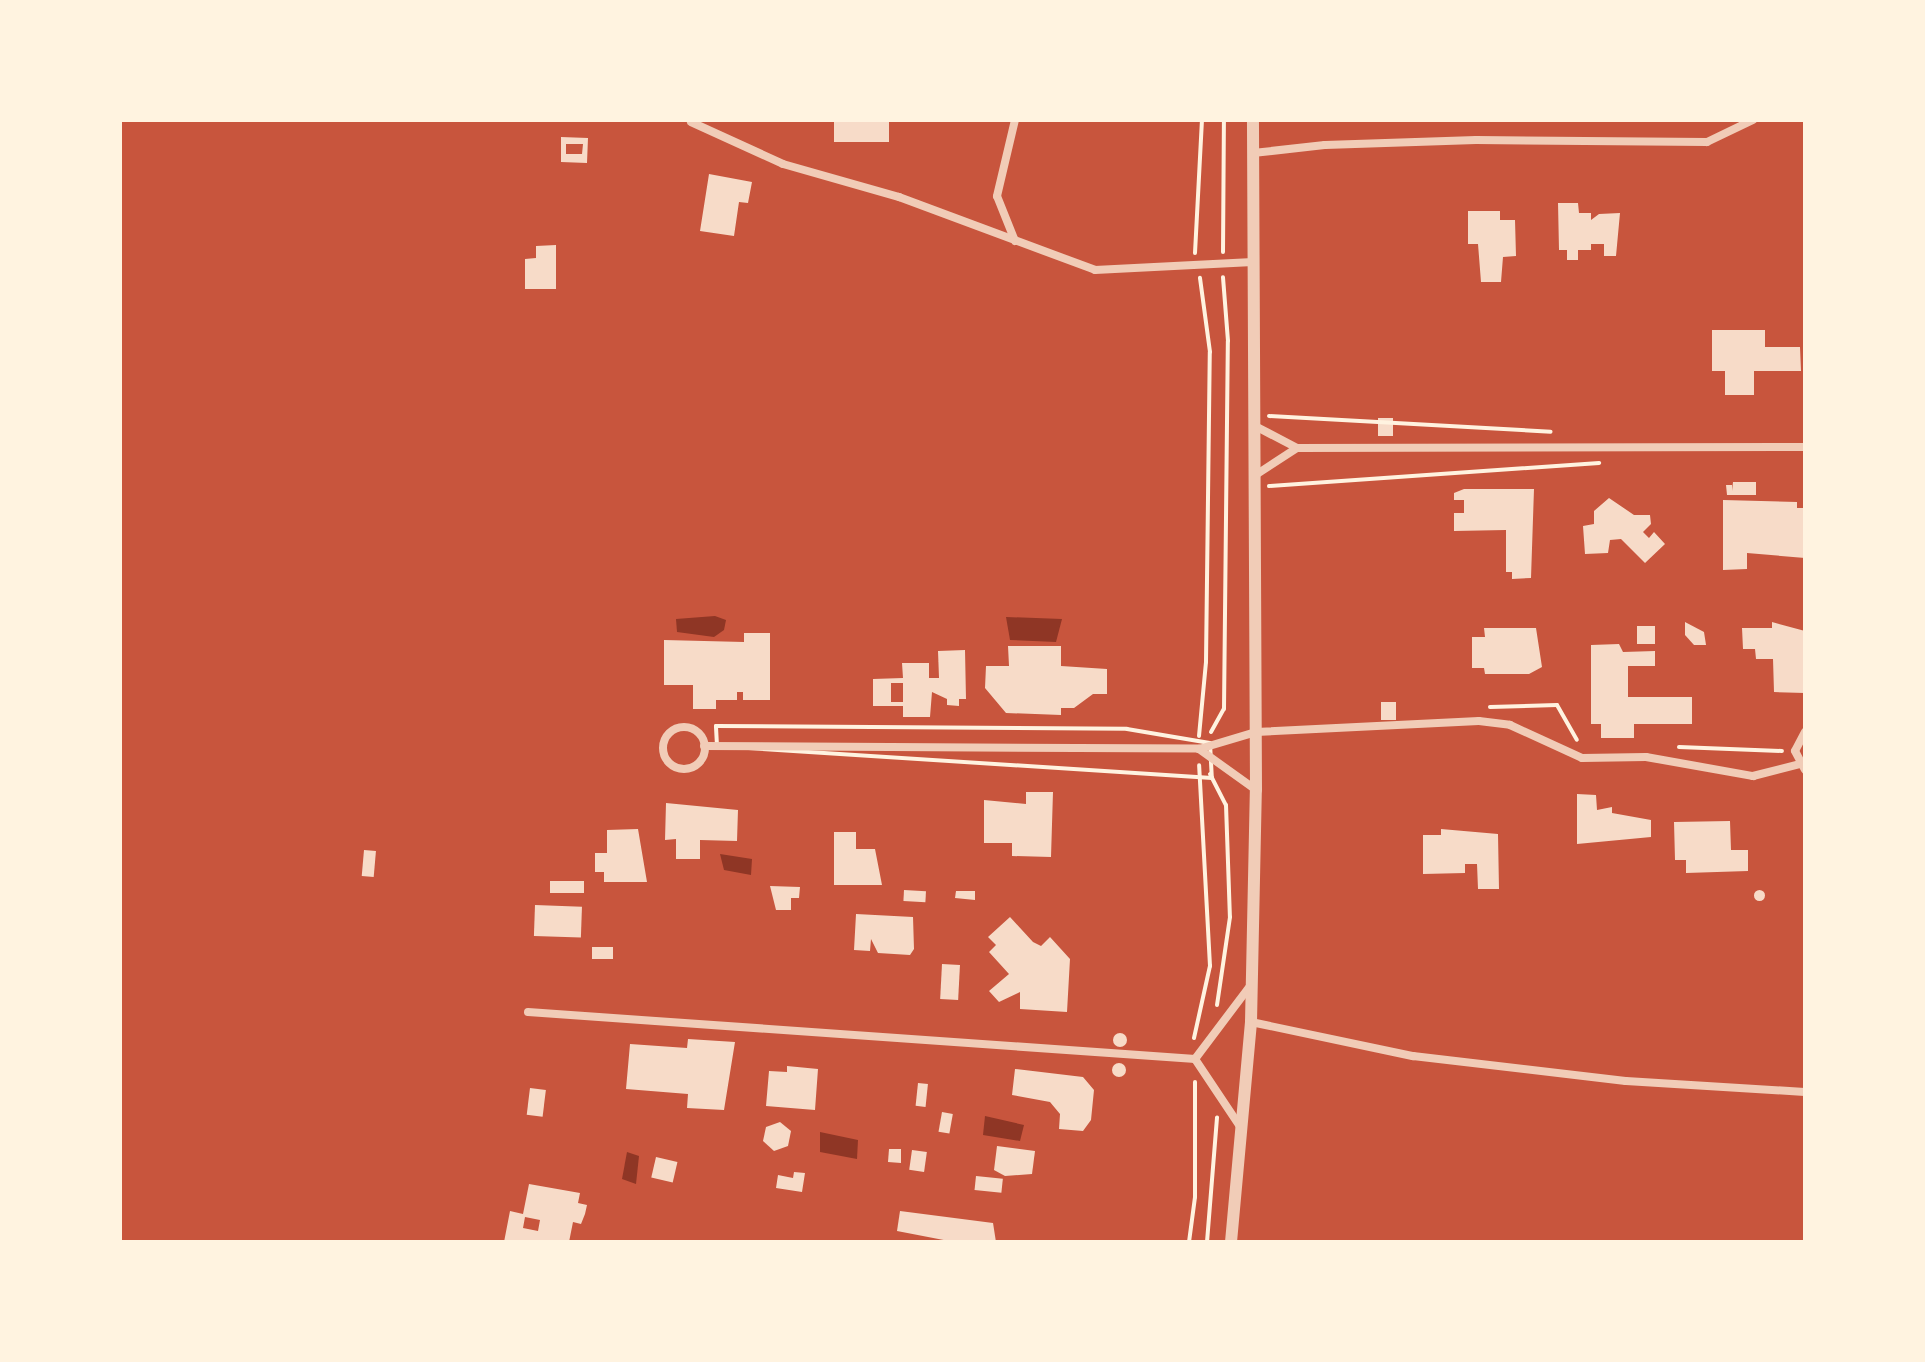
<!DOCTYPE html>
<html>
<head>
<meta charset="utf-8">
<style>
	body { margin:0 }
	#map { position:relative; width:1925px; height:1362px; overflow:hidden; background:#c8553d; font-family:Manrope,sans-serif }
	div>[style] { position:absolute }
	.water>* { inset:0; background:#8f3625 }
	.building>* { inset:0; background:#f7dbc8; transform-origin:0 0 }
	.round { border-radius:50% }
	.path>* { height:4px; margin:-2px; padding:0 2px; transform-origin:2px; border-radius:2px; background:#fff3e0 }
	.minor>* { height:8px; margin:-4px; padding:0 4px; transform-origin:4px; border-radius:4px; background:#f1ccb7 }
	.minor>.ring { margin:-4px; padding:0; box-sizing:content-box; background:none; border:8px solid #f1ccb7; border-radius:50% }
	.tertiary>* { height:12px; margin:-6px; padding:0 6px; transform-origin:6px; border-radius:6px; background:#f1ccb7 }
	span { translate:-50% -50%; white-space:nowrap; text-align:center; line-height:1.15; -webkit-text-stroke:8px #fff3e0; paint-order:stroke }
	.frame { position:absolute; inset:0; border:122px solid #fff3e0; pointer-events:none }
</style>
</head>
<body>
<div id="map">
	<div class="water">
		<i style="clip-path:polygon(715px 616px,726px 620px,724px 630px,714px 637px,677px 632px,676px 619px)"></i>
		<i style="clip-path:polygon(1006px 617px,1062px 619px,1056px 642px,1010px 640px)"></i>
		<i style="clip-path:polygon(720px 854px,752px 859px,751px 875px,724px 870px)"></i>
		<i style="clip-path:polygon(985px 1116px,1024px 1125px,1020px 1141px,983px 1135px)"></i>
		<i style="clip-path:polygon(820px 1132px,858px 1140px,857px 1159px,820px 1152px)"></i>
		<i style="clip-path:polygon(627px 1152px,639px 1156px,636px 1184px,622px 1179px)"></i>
	</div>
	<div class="building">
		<i style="left:834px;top:120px;width:55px;height:22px"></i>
		<i style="clip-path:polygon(evenodd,561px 137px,588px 138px,587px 163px,561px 162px,561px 137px,566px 144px,583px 144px,582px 154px,566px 154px,566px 144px)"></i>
		<i style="clip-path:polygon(709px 174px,752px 182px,748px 203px,739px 202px,734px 236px,700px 231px)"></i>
		<i style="clip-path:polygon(1558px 203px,1578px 203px,1579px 213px,1591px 213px,1591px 220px,1599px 214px,1620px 213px,1616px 256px,1604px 256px,1604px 244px,1591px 244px,1591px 250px,1578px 250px,1578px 260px,1567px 260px,1567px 250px,1559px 250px)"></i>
		<i style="clip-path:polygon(1468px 211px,1500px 211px,1500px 220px,1515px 220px,1516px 256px,1503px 257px,1501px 282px,1481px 282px,1478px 244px,1468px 244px)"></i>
		<i style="clip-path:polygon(556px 245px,556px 289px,525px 289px,525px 259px,536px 258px,536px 246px)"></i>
		<i style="clip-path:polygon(1712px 330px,1765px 330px,1765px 347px,1800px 347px,1801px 371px,1754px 371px,1754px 395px,1725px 395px,1725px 371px,1712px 371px)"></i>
		<i style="left:1378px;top:418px;width:15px;height:18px"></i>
		<i style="clip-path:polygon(1733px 482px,1756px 482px,1756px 495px,1727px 495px,1726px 485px,1732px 485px,1732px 491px)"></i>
		<i style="clip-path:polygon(1464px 489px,1534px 489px,1531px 578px,1512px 579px,1512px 572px,1506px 572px,1506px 530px,1454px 531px,1454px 513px,1464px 513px,1464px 500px,1454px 500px,1454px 493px)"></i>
		<i style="clip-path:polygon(1609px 498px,1634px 515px,1650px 515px,1651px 524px,1643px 532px,1649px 538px,1654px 532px,1665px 544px,1645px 563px,1621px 539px,1610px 540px,1608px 553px,1585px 554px,1583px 526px,1594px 524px,1594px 511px)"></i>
		<i style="clip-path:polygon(1723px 500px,1797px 502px,1797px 508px,1805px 508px,1805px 558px,1747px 553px,1747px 569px,1723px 570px)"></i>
		<i style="clip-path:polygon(1685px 622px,1704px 632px,1706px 645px,1694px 645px,1685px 635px)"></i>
		<i style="clip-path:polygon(1772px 622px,1805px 631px,1805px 693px,1774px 692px,1773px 659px,1756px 659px,1755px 649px,1743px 649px,1742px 628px,1772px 628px)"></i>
		<i style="left:1637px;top:626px;width:18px;height:18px"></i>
		<i style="clip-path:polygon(1484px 628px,1536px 628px,1542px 667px,1529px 674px,1485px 674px,1484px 668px,1472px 668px,1472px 637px,1485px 637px)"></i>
		<i style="clip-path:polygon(744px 633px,770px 633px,770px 700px,743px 700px,743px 692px,737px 692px,737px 700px,716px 700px,716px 709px,693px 709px,693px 685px,664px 685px,664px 640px,744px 642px)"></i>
		<i style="clip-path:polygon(1619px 644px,1623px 652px,1655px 651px,1655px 666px,1628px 666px,1628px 697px,1692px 697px,1692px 724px,1634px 724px,1634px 738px,1601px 738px,1601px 724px,1591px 724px,1591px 645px)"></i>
		<i style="clip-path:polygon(1008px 646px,1061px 646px,1061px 666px,1107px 669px,1107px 694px,1093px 694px,1074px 708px,1061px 708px,1061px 715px,1006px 713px,985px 688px,986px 666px,1009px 666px)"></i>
		<i style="clip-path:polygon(evenodd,965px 650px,966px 699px,959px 699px,959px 706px,947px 705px,947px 699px,932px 692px,930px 717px,903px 717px,903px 706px,873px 706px,873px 679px,903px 678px,902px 663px,929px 663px,929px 678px,939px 678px,938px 651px,965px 650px,891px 683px,903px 683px,903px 702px,891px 702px,891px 683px)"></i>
		<i style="left:1381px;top:702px;width:15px;height:18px"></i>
		<i style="clip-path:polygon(1026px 792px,1053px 792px,1051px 857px,1012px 856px,1012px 843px,984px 843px,984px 800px,1026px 804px)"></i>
		<i style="clip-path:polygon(1577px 794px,1596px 795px,1597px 810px,1612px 807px,1612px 813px,1651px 820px,1651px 837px,1577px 844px)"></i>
		<i style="clip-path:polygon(666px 803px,738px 810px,737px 841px,700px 840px,700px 859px,676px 859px,676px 839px,665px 840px)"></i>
		<i style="clip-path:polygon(1730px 821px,1731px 850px,1748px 850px,1748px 871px,1686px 873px,1686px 860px,1675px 860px,1674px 822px)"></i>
		<i style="clip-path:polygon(638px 829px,647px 882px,604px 882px,604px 872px,595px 872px,595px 853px,607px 853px,607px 830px)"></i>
		<i style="clip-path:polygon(1441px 829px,1498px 834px,1499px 889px,1478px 889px,1477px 864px,1465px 864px,1465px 873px,1423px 874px,1423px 835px,1441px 835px)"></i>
		<i style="clip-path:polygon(834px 832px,856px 832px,856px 849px,875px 849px,882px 885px,834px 885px)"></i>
		<i style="left:364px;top:850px;width:12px;height:26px;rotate:5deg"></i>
		<i style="left:550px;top:881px;width:34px;height:12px"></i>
		<i style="clip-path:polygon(770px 886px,800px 887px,799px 898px,791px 898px,791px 910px,776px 910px)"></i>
		<i class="round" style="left:1753.5px;top:889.5px;width:11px;height:11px"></i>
		<i style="left:904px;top:890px;width:22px;height:11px;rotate:3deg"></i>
		<i style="clip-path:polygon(956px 891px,975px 891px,975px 900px,955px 898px)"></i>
		<i style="left:535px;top:905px;width:47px;height:31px;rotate:2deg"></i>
		<i style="clip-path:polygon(856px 914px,913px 917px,914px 949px,910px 955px,878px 953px,871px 939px,870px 951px,854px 950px)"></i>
		<i style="clip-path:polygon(1010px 917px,1033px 942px,1041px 946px,1050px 937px,1070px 959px,1067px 1012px,1020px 1009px,1020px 992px,999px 1002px,989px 991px,1009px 974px,989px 952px,996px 945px,988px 937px)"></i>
		<i style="left:592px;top:947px;width:21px;height:12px"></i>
		<i style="left:942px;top:964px;width:18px;height:35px;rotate:3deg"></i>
		<i class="round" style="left:1113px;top:1033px;width:14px;height:14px"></i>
		<i style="clip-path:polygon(688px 1039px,735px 1042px,724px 1110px,687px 1108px,688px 1094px,626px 1089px,630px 1044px,687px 1048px)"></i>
		<i class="round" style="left:1112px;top:1063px;width:14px;height:14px"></i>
		<i style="clip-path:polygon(787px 1066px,818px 1069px,815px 1110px,766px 1106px,769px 1071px,787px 1072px)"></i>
		<i style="clip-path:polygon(1015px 1069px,1083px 1077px,1094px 1090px,1091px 1120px,1083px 1131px,1059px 1129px,1060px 1114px,1050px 1102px,1012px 1095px)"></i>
		<i style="left:918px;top:1083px;width:10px;height:23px;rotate:6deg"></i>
		<i style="left:530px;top:1088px;width:16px;height:27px;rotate:7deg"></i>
		<i style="left:942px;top:1112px;width:11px;height:20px;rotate:10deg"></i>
		<i style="clip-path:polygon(780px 1122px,791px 1131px,788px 1146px,774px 1151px,763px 1141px,766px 1127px)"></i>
		<i style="clip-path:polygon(997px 1146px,1035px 1151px,1032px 1174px,1005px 1176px,994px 1170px)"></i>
		<i style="clip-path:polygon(889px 1149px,901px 1149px,901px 1163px,888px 1162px)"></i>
		<i style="left:912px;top:1150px;width:15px;height:20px;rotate:8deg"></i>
		<i style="left:656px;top:1157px;width:22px;height:21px;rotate:13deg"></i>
		<i style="clip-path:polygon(794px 1172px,805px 1173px,802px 1192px,776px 1188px,778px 1175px,793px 1178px)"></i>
		<i style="left:976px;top:1176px;width:27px;height:14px;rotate:6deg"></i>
		<i style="clip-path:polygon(evenodd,529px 1184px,580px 1193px,578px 1203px,587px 1205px,585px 1214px,581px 1224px,573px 1222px,569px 1242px,504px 1242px,510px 1211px,523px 1214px,529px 1184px,525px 1217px,540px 1220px,538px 1231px,523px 1228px,525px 1217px)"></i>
		<i style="clip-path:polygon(900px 1211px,993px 1223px,996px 1242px,954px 1242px,897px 1231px)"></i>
	</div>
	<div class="path">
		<i style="left:1223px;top:252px;width:132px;rotate:-89.6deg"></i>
		<i style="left:1195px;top:253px;width:133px;rotate:-87deg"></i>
		<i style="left:1269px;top:416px;width:282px;rotate:3.2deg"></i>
		<i style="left:1269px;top:486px;width:331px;rotate:-4deg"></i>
		<i style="left:1490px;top:707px;width:67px;rotate:-1.7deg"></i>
		<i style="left:1557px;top:705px;width:40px;rotate:60.3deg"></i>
		<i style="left:716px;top:726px;width:411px;rotate:0.4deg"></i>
		<i style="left:1127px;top:729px;width:84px;rotate:9.6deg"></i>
		<i style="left:1210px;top:743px;width:35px;rotate:87deg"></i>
		<i style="left:1212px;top:778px;width:496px;rotate:-176.3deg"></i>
		<i style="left:717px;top:746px;width:20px;rotate:-93deg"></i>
		<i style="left:1211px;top:732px;width:26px;rotate:-61deg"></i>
		<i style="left:1224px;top:709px;width:368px;rotate:-89.4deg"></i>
		<i style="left:1228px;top:341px;width:64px;rotate:-94.5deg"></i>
		<i style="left:1199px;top:736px;width:74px;rotate:-84.6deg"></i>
		<i style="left:1206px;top:662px;width:310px;rotate:-89.3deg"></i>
		<i style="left:1210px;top:352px;width:75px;rotate:-97.7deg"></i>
		<i style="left:1679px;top:747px;width:103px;rotate:2.2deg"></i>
		<i style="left:1210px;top:774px;width:35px;rotate:63deg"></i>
		<i style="left:1226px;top:805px;width:112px;rotate:88deg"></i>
		<i style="left:1230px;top:917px;width:89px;rotate:98.4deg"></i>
		<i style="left:1194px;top:1038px;width:74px;rotate:-77.5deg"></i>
		<i style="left:1210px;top:966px;width:201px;rotate:-93.1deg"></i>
		<i style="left:1189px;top:1242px;width:45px;rotate:-82.4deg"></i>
		<i style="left:1195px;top:1197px;width:115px;rotate:-90deg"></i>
		<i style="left:1207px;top:1242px;width:125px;rotate:-85.4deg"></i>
	</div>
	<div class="minor">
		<i style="left:691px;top:122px;width:101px;rotate:24.5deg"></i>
		<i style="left:783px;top:164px;width:121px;rotate:15.9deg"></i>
		<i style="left:899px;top:197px;width:209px;rotate:20.4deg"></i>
		<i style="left:1095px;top:270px;width:158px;rotate:-2.9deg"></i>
		<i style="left:1253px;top:153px;width:72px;rotate:-6.3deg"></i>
		<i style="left:1325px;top:145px;width:151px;rotate:-1.9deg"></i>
		<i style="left:1476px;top:140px;width:231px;rotate:0.5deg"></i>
		<i style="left:1707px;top:142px;width:51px;rotate:-25.6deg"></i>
		<i style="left:1015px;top:241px;width:48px;rotate:-111.8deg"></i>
		<i style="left:997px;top:196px;width:78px;rotate:-76.7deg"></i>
		<i style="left:1255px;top:426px;width:47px;rotate:27.6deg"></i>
		<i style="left:1297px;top:448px;width:508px;rotate:-0.11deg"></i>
		<i style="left:1254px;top:476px;width:51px;rotate:-33.1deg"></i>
		<i class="ring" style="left:663px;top:727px;width:34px;height:34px"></i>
		<i style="left:1805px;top:732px;width:21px;rotate:118deg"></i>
		<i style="left:1795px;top:751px;width:21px;rotate:62deg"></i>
		<i style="left:704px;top:746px;width:495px;rotate:0.3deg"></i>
		<i style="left:1199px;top:749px;width:59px;rotate:-16.6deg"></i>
		<i style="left:1256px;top:732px;width:223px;rotate:-2.8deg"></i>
		<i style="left:1479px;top:721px;width:31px;rotate:7deg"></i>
		<i style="left:1510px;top:725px;width:79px;rotate:24.6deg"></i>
		<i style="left:1582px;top:758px;width:64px;rotate:-0.9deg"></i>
		<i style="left:1646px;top:757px;width:109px;rotate:10.1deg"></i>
		<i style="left:1753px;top:776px;width:49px;rotate:-14.3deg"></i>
		<i style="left:1199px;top:749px;width:70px;rotate:35.7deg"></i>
		<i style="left:528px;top:1012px;width:669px;rotate:4.03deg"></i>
		<i style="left:1251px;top:1022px;width:166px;rotate:11.9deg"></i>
		<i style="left:1413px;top:1056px;width:214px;rotate:6.7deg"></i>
		<i style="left:1626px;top:1081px;width:179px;rotate:3.5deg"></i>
		<i style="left:1195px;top:1059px;width:91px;rotate:-53deg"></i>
		<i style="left:1195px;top:1059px;width:83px;rotate:56.3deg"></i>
	</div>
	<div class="tertiary">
		<i style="left:1231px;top:1242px;width:221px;rotate:-84.8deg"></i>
		<i style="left:1251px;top:1022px;width:232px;rotate:-88.8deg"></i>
		<i style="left:1256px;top:790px;width:670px;rotate:-90.26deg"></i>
	</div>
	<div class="frame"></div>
</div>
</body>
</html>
